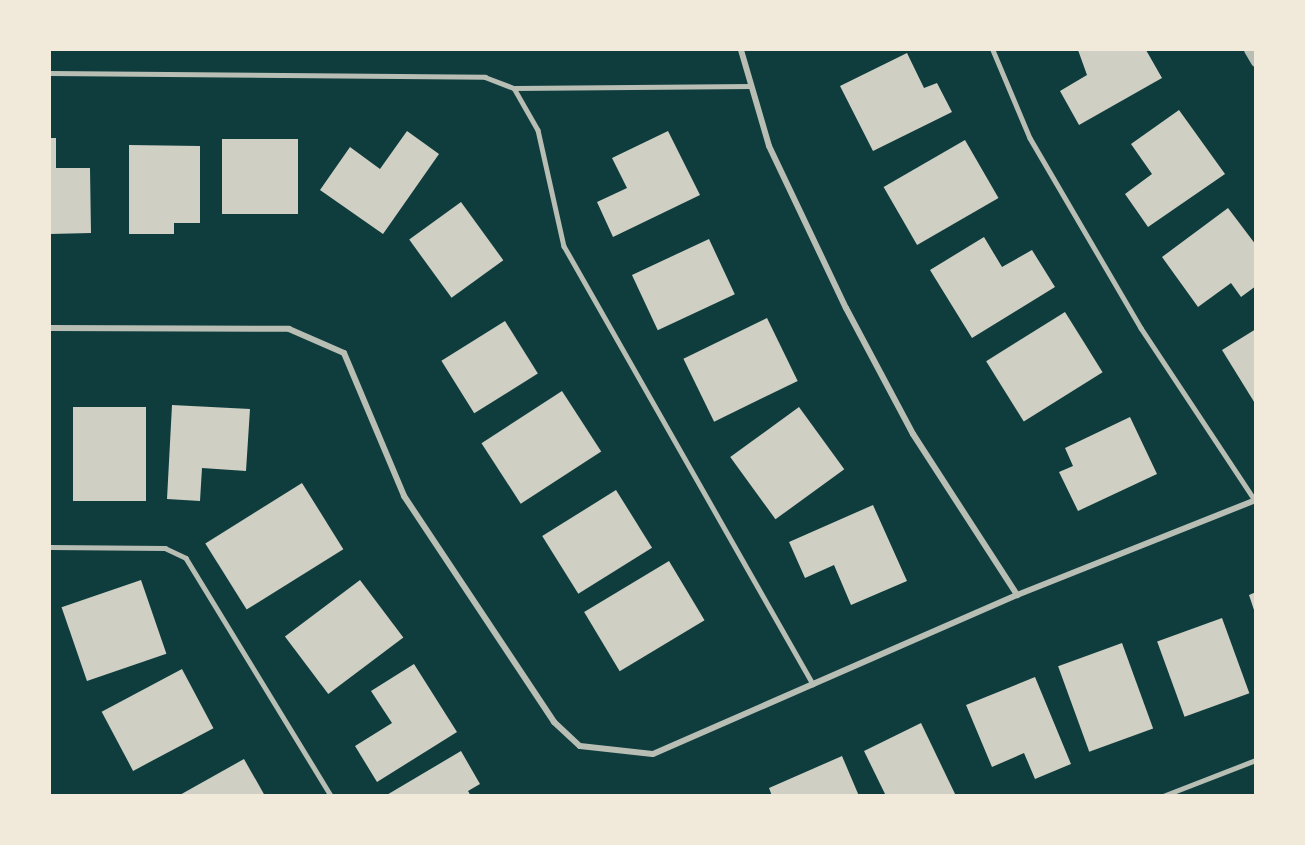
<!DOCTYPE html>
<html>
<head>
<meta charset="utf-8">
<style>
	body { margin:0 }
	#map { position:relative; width:1305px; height:845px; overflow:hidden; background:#0f3d3e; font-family:"Public Sans",sans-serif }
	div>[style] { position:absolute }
	.building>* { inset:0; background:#cfcfc3; transform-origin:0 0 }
	.service>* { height:4.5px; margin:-2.25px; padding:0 2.25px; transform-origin:2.25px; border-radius:2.25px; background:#b8beb3 }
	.minor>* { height:6px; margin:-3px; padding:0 3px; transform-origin:3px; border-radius:3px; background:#b8beb3 }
	.tertiary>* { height:10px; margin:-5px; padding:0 5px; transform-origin:5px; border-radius:5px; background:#b8beb3 }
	span { translate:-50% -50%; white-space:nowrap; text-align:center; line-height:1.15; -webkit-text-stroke:5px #f1e9da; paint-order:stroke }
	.frame { position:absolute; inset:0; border:51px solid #f1e9da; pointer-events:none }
</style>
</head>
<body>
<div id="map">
	<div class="building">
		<i style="clip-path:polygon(1078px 50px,1146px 50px,1162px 78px,1079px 125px,1060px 91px,1087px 75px)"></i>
		<i style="clip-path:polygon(907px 53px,924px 88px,937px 83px,952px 112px,873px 151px,840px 86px)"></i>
		<i style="clip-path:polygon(1179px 110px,1225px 174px,1148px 227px,1125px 194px,1152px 174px,1131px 144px)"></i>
		<i style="clip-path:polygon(407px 131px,439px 154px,383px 234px,320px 190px,350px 147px,380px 169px)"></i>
		<i style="clip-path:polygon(668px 131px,700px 195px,613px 237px,597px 202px,627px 188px,612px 158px)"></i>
		<i style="clip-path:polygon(50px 138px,56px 138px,56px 168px,90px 168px,91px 233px,50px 234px)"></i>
		<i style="left:222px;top:139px;width:76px;height:75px"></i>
		<i style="left:965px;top:140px;width:67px;height:94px;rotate:60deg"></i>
		<i style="clip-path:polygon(129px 145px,200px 146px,200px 223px,174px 223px,174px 234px,129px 234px)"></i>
		<i style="left:461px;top:202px;width:72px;height:64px;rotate:54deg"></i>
		<i style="clip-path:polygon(1228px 208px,1256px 245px,1256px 286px,1241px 297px,1231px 283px,1198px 307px,1162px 257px)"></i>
		<i style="clip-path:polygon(984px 237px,1002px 267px,1032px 250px,1055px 287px,972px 338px,930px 270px)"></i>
		<i style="left:709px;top:239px;width:61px;height:85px;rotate:65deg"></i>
		<i style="left:1065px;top:312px;width:71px;height:93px;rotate:58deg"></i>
		<i style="left:767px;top:318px;width:70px;height:93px;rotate:64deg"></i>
		<i style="left:505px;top:321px;width:62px;height:75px;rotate:58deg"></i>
		<i style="clip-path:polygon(1256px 329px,1256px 405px,1222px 350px)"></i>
		<i style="left:562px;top:391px;width:72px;height:96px;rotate:57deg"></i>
		<i style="clip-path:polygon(172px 405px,250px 409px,246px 471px,202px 468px,200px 501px,167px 499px)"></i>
		<i style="left:73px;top:407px;width:73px;height:94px"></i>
		<i style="left:799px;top:407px;width:77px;height:85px;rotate:54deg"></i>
		<i style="clip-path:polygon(1130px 417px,1157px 474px,1078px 511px,1059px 472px,1073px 466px,1065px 448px)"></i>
		<i style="left:302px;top:483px;width:78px;height:114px;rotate:58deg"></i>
		<i style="left:616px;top:490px;width:68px;height:87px;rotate:58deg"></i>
		<i style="clip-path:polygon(873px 505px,907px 581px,851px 605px,834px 565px,805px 578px,789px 542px)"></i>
		<i style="left:669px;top:561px;width:69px;height:99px;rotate:59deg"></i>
		<i style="left:141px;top:580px;width:78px;height:84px;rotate:71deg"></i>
		<i style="left:360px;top:580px;width:72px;height:94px;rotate:53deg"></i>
		<i style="clip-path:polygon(1256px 592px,1256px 613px,1255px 613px,1249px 595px)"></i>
		<i style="left:1222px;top:618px;width:80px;height:69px;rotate:70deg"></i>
		<i style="left:1122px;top:643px;width:91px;height:68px;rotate:70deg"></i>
		<i style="clip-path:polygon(414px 664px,457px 732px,377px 782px,355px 746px,392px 723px,371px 691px)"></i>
		<i style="left:182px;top:669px;width:67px;height:91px;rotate:62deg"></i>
		<i style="clip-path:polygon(1035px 677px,1071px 764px,1035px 779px,1024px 753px,992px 767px,966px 705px)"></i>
		<i style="clip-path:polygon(921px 723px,956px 796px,886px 796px,864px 751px)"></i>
		<i style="clip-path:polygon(461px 751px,480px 784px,468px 791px,471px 796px,385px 796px)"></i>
		<i style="clip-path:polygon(842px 756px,859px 796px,772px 796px,769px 788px)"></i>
		<i style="clip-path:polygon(244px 759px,265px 796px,178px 796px)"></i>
	</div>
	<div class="service">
		<i style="left:993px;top:50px;width:95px;rotate:67.2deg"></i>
		<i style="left:1030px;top:138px;width:220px;rotate:59.7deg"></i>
		<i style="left:1141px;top:328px;width:206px;rotate:56.5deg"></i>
		<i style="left:50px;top:73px;width:435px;rotate:0.5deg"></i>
		<i style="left:485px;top:77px;width:31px;rotate:21deg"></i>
		<i style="left:514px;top:88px;width:48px;rotate:60.3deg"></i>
		<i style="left:538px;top:130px;width:119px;rotate:77.4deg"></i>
		<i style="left:564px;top:246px;width:504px;rotate:60.38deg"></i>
		<i style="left:514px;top:88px;width:237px;rotate:-0.5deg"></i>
		<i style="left:50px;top:547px;width:115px;rotate:0.5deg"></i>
		<i style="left:165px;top:548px;width:23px;rotate:25deg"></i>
		<i style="left:186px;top:558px;width:279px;rotate:58.6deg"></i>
		<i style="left:1163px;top:796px;width:100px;rotate:-21.2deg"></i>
	</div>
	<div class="minor">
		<i style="left:741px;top:50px;width:100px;rotate:73.7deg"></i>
		<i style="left:769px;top:146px;width:179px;rotate:64.6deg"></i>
		<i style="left:846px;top:308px;width:143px;rotate:62deg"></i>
		<i style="left:913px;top:434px;width:192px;rotate:57.1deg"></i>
		<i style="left:50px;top:328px;width:239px;rotate:0.2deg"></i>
		<i style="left:289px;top:329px;width:60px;rotate:23.6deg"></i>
		<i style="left:344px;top:353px;width:155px;rotate:67.2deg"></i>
		<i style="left:404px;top:496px;width:271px;rotate:56.4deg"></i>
		<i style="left:554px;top:722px;width:35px;rotate:43deg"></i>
		<i style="left:580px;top:746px;width:73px;rotate:6.3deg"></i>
		<i style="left:653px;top:754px;width:397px;rotate:-23.6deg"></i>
		<i style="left:1017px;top:595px;width:257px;rotate:-21.7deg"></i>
	</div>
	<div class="tertiary">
		<i style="left:1249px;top:50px;width:14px;rotate:60deg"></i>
	</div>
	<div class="frame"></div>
</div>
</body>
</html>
